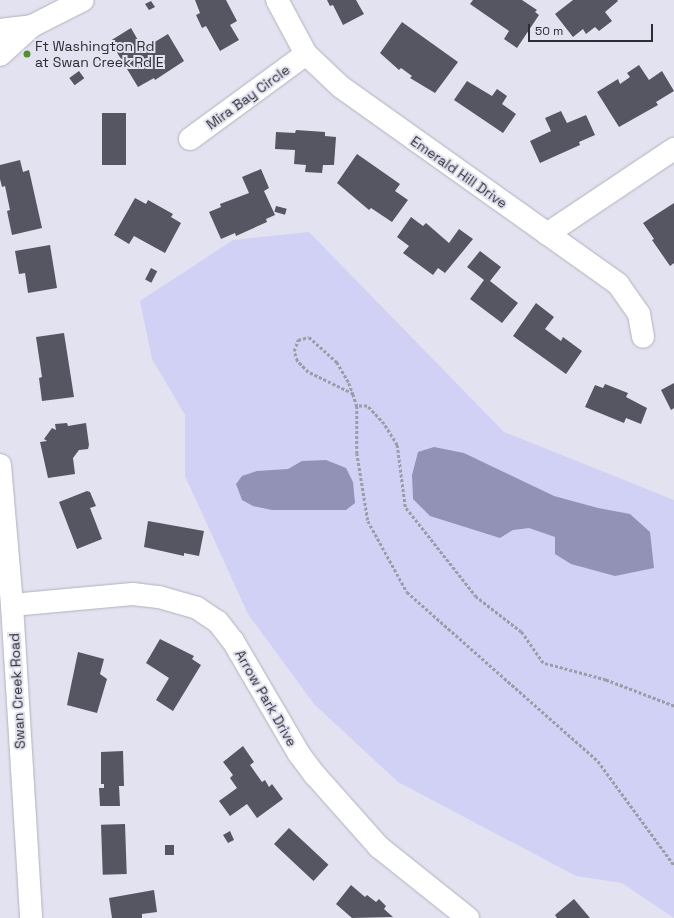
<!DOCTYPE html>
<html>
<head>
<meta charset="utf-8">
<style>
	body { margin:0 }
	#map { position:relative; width:674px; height:918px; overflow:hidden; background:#e2e2f0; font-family:"Space Grotesk",sans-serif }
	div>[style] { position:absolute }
	.green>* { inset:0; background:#d1d1f5 }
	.water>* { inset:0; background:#9291b6 }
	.building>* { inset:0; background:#565662; transform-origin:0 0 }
	.path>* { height:2.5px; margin-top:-1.25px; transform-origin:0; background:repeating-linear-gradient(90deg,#9c9ca7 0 3px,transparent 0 5px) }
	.roads { filter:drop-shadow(0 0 1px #b1b1bf) drop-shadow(0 0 1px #b1b1bf) }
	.minor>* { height:22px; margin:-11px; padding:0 11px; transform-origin:11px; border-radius:11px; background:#fff }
	.major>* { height:22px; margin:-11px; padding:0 11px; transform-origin:11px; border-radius:11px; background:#fff }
	.dots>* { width:11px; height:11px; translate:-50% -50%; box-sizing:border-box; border:2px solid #e2e2f0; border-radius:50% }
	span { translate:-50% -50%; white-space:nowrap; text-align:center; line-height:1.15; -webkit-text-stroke:4px #e2e2f0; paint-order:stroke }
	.poi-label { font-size:14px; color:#2d2d33 }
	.left { translate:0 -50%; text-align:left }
	.street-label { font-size:14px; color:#2d2d33 }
	.scale { position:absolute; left:528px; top:24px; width:125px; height:18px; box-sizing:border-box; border:2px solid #2d2d33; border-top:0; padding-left:5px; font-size:12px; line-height:14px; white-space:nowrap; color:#2d2d33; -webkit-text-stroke:3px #e2e2f0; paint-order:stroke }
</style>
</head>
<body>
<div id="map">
	<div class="green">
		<i style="clip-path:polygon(309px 232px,504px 432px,674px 500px,674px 918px,622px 883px,576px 876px,398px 782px,314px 704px,248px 614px,185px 476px,185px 415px,152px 359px,140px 301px,233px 240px)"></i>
	</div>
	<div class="water">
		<i style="clip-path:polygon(434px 447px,464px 453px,554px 496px,598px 508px,630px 514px,650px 532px,654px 568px,615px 576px,571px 564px,555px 554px,555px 537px,529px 528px,513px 530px,500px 538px,430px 516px,413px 499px,412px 475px,418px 452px)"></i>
		<i style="clip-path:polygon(326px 460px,346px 468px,353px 482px,355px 503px,346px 510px,272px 510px,253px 506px,242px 500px,236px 484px,242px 476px,257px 471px,288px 469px,302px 461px)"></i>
	</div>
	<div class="building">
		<i style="clip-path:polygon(195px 0,226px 0,237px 21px,230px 25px,239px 40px,220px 51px,206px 26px,202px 28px,196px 15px,200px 13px)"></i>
		<i style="clip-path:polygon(327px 0,356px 0,364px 14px,343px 25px,333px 5px,330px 6px)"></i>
		<i style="clip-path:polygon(473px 0,522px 0,537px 10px,535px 12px,539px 15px,517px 48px,504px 39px,509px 31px,470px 4px)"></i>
		<i style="clip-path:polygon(573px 0,617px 0,618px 1px,605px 12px,612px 21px,599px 31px,595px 27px,586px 34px,583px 29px,573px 37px,555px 14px)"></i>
		<i style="clip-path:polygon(151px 1px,155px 7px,149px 10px,145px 4px)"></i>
		<i style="clip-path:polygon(402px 22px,458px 62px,435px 93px,410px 78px,412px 76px,401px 68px,399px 70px,380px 53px)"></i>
		<i style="clip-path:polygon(131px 28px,143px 49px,168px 34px,184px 61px,155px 80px,154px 78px,138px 87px,110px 41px)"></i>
		<i style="clip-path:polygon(639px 65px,649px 80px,662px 71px,674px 91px,656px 102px,658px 105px,619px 127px,597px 92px,618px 79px,620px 84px,630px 77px,627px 73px)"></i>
		<i style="left:79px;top:71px;width:9px;height:12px;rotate:54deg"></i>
		<i style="clip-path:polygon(467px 81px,492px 96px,497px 89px,507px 96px,502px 104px,516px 114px,503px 133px,454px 100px)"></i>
		<i style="clip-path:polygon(561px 111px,567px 123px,586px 115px,595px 135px,579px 142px,580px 145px,540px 163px,530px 141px,551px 131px,545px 118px)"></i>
		<i style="left:102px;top:113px;width:24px;height:52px"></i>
		<i style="clip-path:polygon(296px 130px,325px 132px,325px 136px,336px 137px,334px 165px,323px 165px,322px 173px,305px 172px,306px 165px,294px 164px,295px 150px,275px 149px,276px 132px,295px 133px)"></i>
		<i style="clip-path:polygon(357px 154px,400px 184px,395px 191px,408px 200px,392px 222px,371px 208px,369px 210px,337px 183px)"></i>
		<i style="clip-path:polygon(20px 160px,23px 172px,29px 170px,42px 228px,12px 235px,7px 211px,10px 210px,5px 186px,2px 187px,0 179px,0 165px)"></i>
		<i style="clip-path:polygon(261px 169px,269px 188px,264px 191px,275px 215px,266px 219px,267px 222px,236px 236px,235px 233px,221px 239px,209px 212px,221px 207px,220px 204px,249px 193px,242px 177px)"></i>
		<i style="clip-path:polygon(135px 198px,146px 204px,148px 200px,173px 214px,171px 217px,181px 223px,165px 253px,134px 236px,129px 244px,114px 235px)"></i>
		<i style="clip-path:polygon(674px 203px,674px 263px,670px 266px,652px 240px,654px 239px,643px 223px)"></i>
		<i style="left:276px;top:206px;width:11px;height:6px;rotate:15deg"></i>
		<i style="clip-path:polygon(411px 217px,423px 226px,426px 223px,449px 243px,459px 229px,473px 239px,445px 273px,438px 268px,433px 275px,403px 253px,409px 246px,397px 237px)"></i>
		<i style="clip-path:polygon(50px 245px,57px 288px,28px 293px,25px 273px,19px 274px,15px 251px)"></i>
		<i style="clip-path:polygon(480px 251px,501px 267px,490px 281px,518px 303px,502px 323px,470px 299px,484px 280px,467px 267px)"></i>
		<i style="left:151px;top:268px;width:7px;height:13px;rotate:27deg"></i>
		<i style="clip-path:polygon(536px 303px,554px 317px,545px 329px,561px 341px,563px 337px,582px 351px,566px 374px,513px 336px)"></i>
		<i style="clip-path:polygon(64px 333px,74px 397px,42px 401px,39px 378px,42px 377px,36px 337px)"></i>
		<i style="clip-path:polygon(674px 383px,674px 408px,671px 410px,661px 390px)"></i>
		<i style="clip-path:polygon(605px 384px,628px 393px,626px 397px,647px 408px,641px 424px,626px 418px,624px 423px,585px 407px,595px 385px,603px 388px)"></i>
		<i style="clip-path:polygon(67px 423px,68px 426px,86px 423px,89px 445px,88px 449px,79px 450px,73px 458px,75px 474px,48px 478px,40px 442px,47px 441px,44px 439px,52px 428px,56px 430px,55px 424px)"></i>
		<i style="clip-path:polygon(87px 491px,90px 492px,96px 506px,90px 508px,102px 539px,77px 549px,59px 502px)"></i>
		<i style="clip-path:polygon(148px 521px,204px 531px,199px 556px,184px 553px,184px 556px,144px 547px)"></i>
		<i style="clip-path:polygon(160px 639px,194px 656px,192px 659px,201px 665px,173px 711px,156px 700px,169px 678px,146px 663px)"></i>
		<i style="clip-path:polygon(78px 652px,104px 659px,100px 674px,107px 679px,97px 713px,67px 705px)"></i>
		<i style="clip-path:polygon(243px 746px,254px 762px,250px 765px,262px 782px,265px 780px,269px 787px,272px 784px,283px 799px,257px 818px,247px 804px,230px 816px,219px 801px,237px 788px,230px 778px,233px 775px,223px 762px)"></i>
		<i style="clip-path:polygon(123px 751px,124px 786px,119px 786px,120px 806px,100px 806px,99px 788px,104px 788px,104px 784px,101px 784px,101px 752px)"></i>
		<i style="left:125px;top:824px;width:50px;height:24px;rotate:88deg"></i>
		<i style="left:289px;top:828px;width:54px;height:22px;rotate:43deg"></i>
		<i style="clip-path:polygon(230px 831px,234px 840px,228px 843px,223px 835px)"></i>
		<i style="left:165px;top:845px;width:9px;height:10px"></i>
		<i style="clip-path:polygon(351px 885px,365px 897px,367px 895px,376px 902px,379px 899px,386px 906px,384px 909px,393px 917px,352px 918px,336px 904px)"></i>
		<i style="clip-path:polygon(154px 890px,157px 912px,142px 914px,142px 918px,112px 918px,109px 898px)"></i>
		<i style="clip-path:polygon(574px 899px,590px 918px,557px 918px,555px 915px)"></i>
	</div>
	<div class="path">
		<i style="left:353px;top:394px;width:50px;rotate:-153.9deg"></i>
		<i style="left:308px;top:372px;width:16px;rotate:-135deg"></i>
		<i style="left:297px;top:361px;width:10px;rotate:-107deg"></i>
		<i style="left:294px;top:351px;width:12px;rotate:-70deg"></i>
		<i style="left:298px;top:340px;width:11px;rotate:-15deg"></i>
		<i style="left:309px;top:337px;width:38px;rotate:42deg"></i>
		<i style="left:337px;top:362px;width:24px;rotate:60deg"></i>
		<i style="left:349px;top:383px;width:12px;rotate:70deg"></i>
		<i style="left:353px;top:394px;width:13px;rotate:72deg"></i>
		<i style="left:674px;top:706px;width:73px;rotate:-159.1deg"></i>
		<i style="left:606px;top:680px;width:65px;rotate:-164.9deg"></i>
		<i style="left:543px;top:663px;width:38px;rotate:-125deg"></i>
		<i style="left:521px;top:632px;width:57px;rotate:-142.1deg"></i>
		<i style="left:476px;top:597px;width:115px;rotate:-128.3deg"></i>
		<i style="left:405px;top:507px;width:63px;rotate:-97.4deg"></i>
		<i style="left:397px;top:445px;width:25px;rotate:-122deg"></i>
		<i style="left:384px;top:424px;width:25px;rotate:-133deg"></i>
		<i style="left:367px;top:406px;width:10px;rotate:180deg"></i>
		<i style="left:357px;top:406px;width:47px;rotate:90deg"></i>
		<i style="left:357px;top:453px;width:69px;rotate:80.8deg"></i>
		<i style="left:368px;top:521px;width:81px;rotate:61.2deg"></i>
		<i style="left:407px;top:592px;width:255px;rotate:41.5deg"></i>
		<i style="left:598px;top:761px;width:129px;rotate:53.8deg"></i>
	</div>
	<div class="roads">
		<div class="minor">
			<i style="left:277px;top:0;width:61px;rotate:61.8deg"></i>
			<i style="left:306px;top:54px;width:48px;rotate:43.3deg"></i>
			<i style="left:341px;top:87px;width:340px;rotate:35.4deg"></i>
			<i style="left:618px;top:284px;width:37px;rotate:55deg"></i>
			<i style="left:639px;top:314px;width:23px;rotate:80deg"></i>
			<i style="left:190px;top:139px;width:144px;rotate:-36.2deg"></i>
			<i style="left:547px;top:234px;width:153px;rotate:-33.8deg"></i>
			<i style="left:0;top:465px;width:141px;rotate:85.1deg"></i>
			<i style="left:12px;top:605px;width:314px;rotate:86.5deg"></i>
			<i style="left:12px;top:605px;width:121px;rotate:-5.2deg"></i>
			<i style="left:133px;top:594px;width:26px;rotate:7deg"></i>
			<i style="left:159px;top:597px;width:40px;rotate:16deg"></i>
			<i style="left:197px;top:608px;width:25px;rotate:34deg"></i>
			<i style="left:218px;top:622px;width:24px;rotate:52deg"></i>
			<i style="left:233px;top:641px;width:131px;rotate:59.7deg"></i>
			<i style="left:299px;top:754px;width:26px;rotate:53deg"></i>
			<i style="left:315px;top:775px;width:96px;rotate:48.4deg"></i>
			<i style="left:379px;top:847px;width:114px;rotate:38.6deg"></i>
		</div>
		<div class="major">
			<i style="left:0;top:30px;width:32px;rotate:-7deg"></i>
			<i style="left:0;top:55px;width:43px;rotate:-42.2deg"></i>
			<i style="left:32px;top:26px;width:57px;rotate:-27deg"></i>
		</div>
	</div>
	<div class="dots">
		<i style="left:27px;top:54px;background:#52902f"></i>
	</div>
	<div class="poi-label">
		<span class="left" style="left:35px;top:54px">Ft Washington Rd<br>at Swan Creek Rd E</span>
	</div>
	<div class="street-label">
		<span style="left:248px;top:97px;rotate:-36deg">Mira Bay Circle</span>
		<span style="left:459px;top:172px;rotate:35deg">Emerald Hill Drive</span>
		<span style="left:17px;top:691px;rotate:-93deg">Swan Creek Road</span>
		<span style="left:266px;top:698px;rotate:60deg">Arrow Park Drive</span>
	</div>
	<div class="scale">50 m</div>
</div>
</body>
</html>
